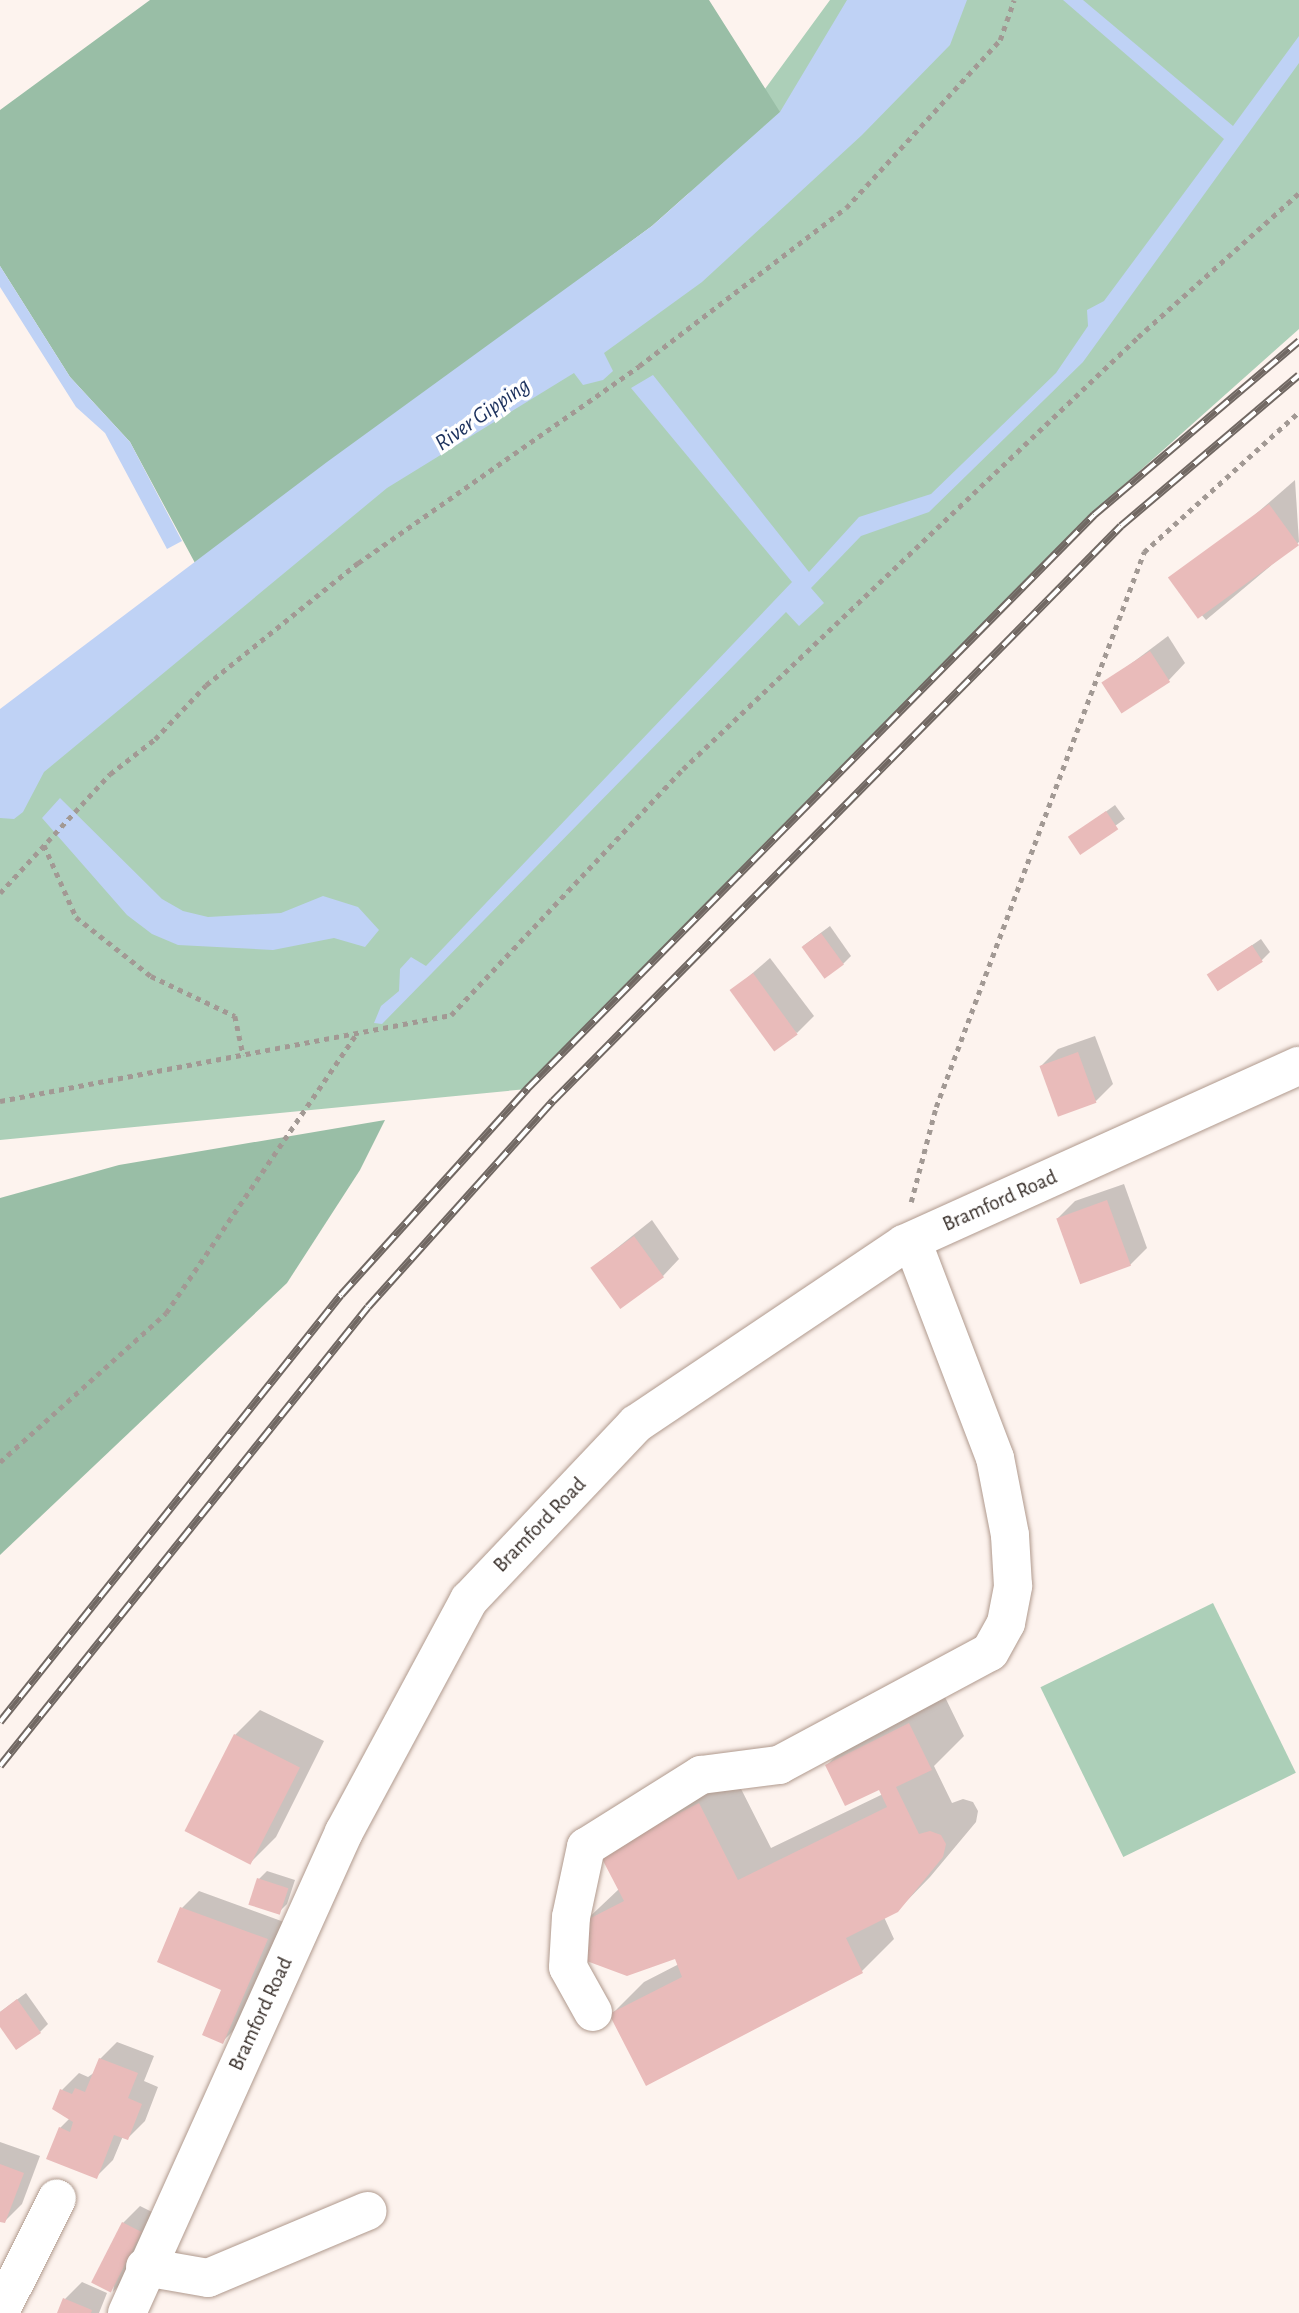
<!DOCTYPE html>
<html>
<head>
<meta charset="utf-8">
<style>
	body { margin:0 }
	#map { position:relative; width:1299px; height:2313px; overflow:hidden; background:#fdf3ee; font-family:"Alegreya Sans",sans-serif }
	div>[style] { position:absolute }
	.green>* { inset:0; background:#accfb8; transform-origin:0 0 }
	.forest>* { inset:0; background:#99bea6 }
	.water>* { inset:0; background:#bfd2f5 }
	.shadow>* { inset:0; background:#0003; transform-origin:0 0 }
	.building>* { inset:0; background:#e9bbba; transform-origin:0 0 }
	.path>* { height:4.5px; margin-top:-2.25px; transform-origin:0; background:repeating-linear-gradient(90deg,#a29994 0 5px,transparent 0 10px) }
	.roads { filter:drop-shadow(0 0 2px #b09a8e) drop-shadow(0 0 2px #b09a8e) }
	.minor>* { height:38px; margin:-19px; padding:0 19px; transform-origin:19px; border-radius:19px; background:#fff }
	.major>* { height:38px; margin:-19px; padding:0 19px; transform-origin:19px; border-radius:19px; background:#fff }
	.rail>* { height:8px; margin-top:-4px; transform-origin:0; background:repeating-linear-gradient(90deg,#fff 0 16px,#716863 0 32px); box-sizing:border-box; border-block:2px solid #716863 }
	span { translate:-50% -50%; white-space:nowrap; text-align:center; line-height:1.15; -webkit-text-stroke:7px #fff; paint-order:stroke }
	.street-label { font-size:21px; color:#39302b }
	.water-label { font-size:23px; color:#1c315d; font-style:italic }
</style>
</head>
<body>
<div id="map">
	<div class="green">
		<i style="clip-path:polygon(830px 0,1299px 0,1299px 329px,1125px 484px,527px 1089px,0 1140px,0 725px,616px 293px)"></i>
		<i style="left:1213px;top:1603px;width:189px;height:192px;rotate:64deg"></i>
	</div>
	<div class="forest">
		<i style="clip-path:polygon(150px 0,709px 0,780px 112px,652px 226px,195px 563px,130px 442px,70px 377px,0 266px,0 110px)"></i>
		<i style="clip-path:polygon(385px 1120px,360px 1170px,287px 1283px,0 1555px,0 1198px,119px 1165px)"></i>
	</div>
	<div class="water">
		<i style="clip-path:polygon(847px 0,967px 0,950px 45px,862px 135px,702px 282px,604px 353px,613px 371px,603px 380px,583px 385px,574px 373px,387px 488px,44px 772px,23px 812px,14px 819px,0 818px,0 709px,327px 462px,652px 226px,780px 112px)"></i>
		<i style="clip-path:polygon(1063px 0,1083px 0,1233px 126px,1299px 36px,1299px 63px,1083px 362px,929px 512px,861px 536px,811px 588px,824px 603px,799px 626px,786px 612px,382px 1024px,374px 1023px,381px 1006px,399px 991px,400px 969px,411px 957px,426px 966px,792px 582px,631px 388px,653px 375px,809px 572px,859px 517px,931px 494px,1056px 373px,1088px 326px,1087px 310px,1104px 301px,1224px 139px)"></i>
		<i style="clip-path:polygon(0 266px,70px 377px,130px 442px,182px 541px,167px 549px,105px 433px,76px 407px,0 287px)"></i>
		<i style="clip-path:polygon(60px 798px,162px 899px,183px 911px,208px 917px,281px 913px,323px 896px,358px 907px,379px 930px,365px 947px,334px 938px,273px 950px,178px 945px,152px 934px,127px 915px,42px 818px)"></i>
	</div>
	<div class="shadow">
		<i style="clip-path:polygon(1295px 480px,1299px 542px,1206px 620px,1175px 584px)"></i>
		<i style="clip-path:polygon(1168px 636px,1185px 663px,1169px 680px,1104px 684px)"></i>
		<i style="left:1115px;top:805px;width:17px;height:55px;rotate:54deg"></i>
		<i style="clip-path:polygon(830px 926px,851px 956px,843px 964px,803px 946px)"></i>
		<i style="clip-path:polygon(1261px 939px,1270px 952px,1262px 960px,1209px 975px)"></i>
		<i style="clip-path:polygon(770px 958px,814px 1016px,797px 1033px,733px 990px)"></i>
		<i style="clip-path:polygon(1095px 1036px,1113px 1084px,1096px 1101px,1041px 1066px,1058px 1049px)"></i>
		<i style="clip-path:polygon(1124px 1184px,1147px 1248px,1130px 1265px,1058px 1218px,1075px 1201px)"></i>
		<i style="clip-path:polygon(652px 1220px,679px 1259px,663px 1276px,592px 1268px)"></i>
		<i style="clip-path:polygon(942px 1691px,964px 1736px,934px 1766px,952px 1803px,963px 1799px,973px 1802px,978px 1811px,976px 1822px,930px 1877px,897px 1911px,884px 1917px,894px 1939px,862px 1971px,611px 2015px,644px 1982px,679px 1964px,676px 1956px,582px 1924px,619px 1889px,601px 1854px,732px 1771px,771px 1848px,883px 1794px,880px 1788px,827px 1765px,859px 1733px)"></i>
		<i style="clip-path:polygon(260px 1710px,324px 1741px,276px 1837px,251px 1862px,235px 1735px)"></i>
		<i style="clip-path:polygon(267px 1871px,295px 1880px,287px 1904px,279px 1912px,259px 1879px)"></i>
		<i style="clip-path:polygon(199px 1891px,284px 1922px,239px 2025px,222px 2042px,223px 1990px,182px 1908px)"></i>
		<i style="clip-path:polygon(26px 1993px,48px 2024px,40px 2032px,0 2024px,0 2012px)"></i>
		<i style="clip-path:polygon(117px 2042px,154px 2056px,144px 2081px,158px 2087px,145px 2121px,128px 2138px,123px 2136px,113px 2160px,96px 2177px,60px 2128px,70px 2118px,62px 2090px,79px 2073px,88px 2077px,95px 2072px,100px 2059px)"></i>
		<i style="clip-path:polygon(0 2142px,40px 2156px,22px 2204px,5px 2221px,0 2220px)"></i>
		<i style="clip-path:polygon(140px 2206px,158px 2215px,129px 2275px,113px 2292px,123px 2223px)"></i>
		<i style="clip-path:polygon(82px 2282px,107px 2293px,99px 2313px,59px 2313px,65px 2299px)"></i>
	</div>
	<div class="building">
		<i style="left:1269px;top:504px;width:51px;height:125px;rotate:54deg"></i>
		<i style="left:1150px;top:651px;width:37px;height:58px;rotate:57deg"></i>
		<i style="left:1106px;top:811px;width:22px;height:46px;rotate:56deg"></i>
		<i style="left:821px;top:933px;width:39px;height:24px;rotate:54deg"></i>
		<i style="left:1252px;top:945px;width:20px;height:54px;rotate:57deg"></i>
		<i style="left:753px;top:973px;width:76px;height:29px;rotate:54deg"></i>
		<i style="left:1078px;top:1052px;width:54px;height:41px;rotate:70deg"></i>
		<i style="left:1107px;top:1200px;width:70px;height:54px;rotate:70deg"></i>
		<i style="left:634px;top:1236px;width:51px;height:54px;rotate:54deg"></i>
		<i style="clip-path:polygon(909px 1723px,932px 1770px,896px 1787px,919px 1834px,930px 1831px,941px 1835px,946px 1844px,943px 1857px,898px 1912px,846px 1938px,863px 1973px,646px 2086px,609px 2014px,682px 1977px,675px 1959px,627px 1976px,584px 1960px,581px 1923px,624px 1901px,599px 1853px,699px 1803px,738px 1880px,887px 1807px,879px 1790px,845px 1806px,825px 1765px)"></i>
		<i style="left:234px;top:1734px;width:74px;height:109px;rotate:27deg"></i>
		<i style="left:257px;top:1878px;width:33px;height:28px;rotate:18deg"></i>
		<i style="clip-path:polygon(180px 1907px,268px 1939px,223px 2044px,202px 2035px,221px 1990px,157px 1962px)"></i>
		<i style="clip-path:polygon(17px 1999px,41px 2033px,16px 2050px,0 2027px,0 2012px)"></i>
		<i style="clip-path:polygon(99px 2058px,138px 2073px,128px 2098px,142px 2104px,128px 2140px,114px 2135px,97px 2179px,46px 2159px,59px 2127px,70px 2132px,73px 2122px,52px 2109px,60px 2089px,72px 2094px,75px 2088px,85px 2092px)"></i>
		<i style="clip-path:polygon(0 2164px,24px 2173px,5px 2223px,0 2222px)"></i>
		<i style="left:122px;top:2222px;width:22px;height:68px;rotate:27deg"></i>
		<i style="clip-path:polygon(63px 2298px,92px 2310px,91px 2313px,57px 2313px)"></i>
	</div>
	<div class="path">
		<i style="left:44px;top:845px;width:79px;rotate:66deg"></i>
		<i style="left:76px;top:917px;width:95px;rotate:38.2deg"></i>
		<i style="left:151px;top:976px;width:93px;rotate:25.5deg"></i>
		<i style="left:235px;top:1016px;width:40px;rotate:78deg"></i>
		<i style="left:0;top:893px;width:162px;rotate:-47.3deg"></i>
		<i style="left:110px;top:774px;width:57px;rotate:-37.9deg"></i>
		<i style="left:155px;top:739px;width:74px;rotate:-46.6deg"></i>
		<i style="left:206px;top:685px;width:195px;rotate:-38.8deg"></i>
		<i style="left:358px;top:563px;width:343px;rotate:-35deg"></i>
		<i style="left:639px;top:366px;width:260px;rotate:-37.4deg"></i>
		<i style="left:846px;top:208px;width:228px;rotate:-47.5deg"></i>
		<i style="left:1000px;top:40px;width:42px;rotate:-70.7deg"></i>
		<i style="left:0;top:1101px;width:459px;rotate:-10.8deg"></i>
		<i style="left:451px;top:1015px;width:338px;rotate:-46.7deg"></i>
		<i style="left:683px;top:769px;width:627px;rotate:-43.51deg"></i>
		<i style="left:1138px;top:337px;width:216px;rotate:-41.8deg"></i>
		<i style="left:911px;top:1202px;width:98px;rotate:-75.3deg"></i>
		<i style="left:936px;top:1107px;width:593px;rotate:-69.46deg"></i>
		<i style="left:1144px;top:552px;width:209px;rotate:-42.1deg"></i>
		<i style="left:0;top:1462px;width:223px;rotate:-41.9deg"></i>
		<i style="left:166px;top:1313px;width:338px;rotate:-55.7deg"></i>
	</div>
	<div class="roads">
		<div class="minor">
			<i style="left:593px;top:2012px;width:51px;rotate:-119.1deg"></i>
			<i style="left:568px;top:1967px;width:50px;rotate:-86.6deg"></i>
			<i style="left:571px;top:1917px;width:72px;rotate:-77.9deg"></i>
			<i style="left:586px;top:1847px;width:136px;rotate:-32.1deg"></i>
			<i style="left:701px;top:1775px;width:79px;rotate:-7.3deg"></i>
			<i style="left:779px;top:1765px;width:239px;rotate:-28.2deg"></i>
			<i style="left:990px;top:1652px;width:33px;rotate:-61deg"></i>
			<i style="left:1006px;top:1623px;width:38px;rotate:-79deg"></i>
			<i style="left:1013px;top:1586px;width:51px;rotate:-93.4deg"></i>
			<i style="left:1010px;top:1535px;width:78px;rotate:-101deg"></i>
			<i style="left:995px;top:1458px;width:232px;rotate:-110.9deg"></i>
			<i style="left:145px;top:2267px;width:64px;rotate:9.9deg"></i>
			<i style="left:208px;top:2278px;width:173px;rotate:-22.8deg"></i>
			<i style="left:0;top:2312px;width:127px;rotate:-63.4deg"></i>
		</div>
		<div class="major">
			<i style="left:127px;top:2313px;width:528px;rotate:-65.72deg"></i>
			<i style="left:344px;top:1832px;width:264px;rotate:-61.7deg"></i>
			<i style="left:469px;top:1600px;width:243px;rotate:-46.5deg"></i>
			<i style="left:636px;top:1424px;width:323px;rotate:-33.9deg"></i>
			<i style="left:904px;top:1244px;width:433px;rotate:-24.3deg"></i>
		</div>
	</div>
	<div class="rail">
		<i style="left:0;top:1722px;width:546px;rotate:-51.39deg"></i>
		<i style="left:341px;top:1295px;width:278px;rotate:-47.9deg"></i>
		<i style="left:527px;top:1089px;width:807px;rotate:-45.35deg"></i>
		<i style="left:1094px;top:515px;width:269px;rotate:-40.3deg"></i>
		<i style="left:0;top:1766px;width:588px;rotate:-51.28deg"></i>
		<i style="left:368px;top:1307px;width:277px;rotate:-48.1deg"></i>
		<i style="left:553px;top:1101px;width:808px;rotate:-45.35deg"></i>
		<i style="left:1121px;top:526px;width:233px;rotate:-40.3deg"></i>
	</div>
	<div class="street-label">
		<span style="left:1000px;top:1201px;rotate:-24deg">Bramford Road</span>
		<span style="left:540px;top:1525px;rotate:-46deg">Bramford Road</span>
		<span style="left:261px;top:2014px;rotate:-65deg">Bramford Road</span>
	</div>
	<div class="water-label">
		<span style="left:483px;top:415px;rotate:-35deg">River Gipping</span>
	</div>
</div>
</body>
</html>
